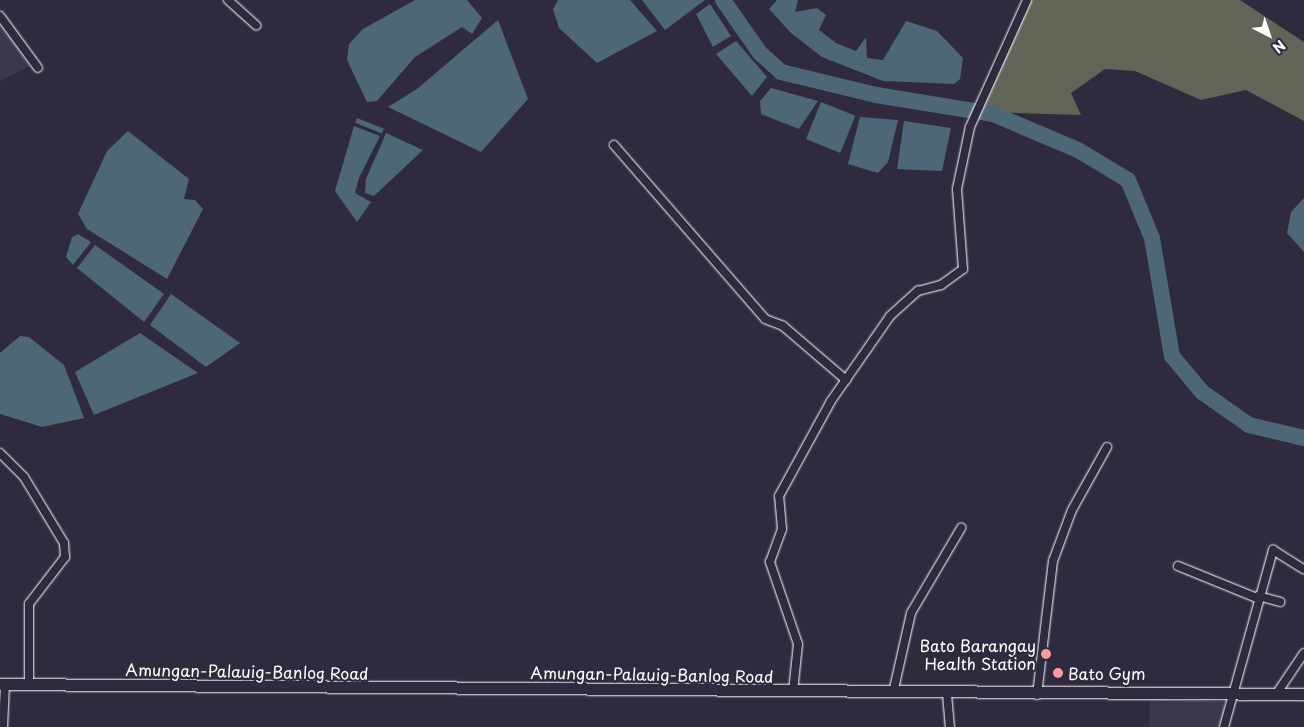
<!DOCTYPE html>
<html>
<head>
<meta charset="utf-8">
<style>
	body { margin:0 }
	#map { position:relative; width:1304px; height:727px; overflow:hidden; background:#2f2a3d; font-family:"Playpen Sans",sans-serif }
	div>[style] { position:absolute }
	.built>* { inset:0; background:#3b384e; transform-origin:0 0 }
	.green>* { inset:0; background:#606558 }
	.water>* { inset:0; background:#4e6777; transform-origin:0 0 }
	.river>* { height:16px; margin:-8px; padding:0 8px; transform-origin:8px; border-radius:8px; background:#4e6777 }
	.roads { filter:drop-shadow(0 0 1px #fff) drop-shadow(0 0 1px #fff) }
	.minor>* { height:8px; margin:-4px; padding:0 4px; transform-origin:4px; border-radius:4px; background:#2f2a3d }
	.secondary>* { height:11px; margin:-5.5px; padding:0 5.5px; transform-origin:5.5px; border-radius:5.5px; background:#2f2a3d }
	.dots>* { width:14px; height:14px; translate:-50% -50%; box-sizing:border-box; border:2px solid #2f2a3d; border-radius:50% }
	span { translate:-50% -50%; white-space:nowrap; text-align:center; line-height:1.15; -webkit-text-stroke:4.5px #2f2a3d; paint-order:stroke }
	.poi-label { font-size:16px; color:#fff }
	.right { translate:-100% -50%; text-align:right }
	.left { translate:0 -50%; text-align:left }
	.street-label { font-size:16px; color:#fff }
	.north { position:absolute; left:1244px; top:10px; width:50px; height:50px; -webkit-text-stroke:4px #2f2a3d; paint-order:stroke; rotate:139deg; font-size:14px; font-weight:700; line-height:20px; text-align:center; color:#fff }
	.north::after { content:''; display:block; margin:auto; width:18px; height:22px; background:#fff; clip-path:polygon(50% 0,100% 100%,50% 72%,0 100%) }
</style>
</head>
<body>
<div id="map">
	<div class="built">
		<i style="clip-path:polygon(0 23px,30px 66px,0 81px)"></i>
		<i style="left:1150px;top:699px;width:75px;height:28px;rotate:2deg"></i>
	</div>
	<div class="green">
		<i style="clip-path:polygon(1027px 0,1240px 0,1304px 42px,1304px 121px,1246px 90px,1201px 100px,1135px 71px,1105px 69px,1071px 93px,1081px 115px,982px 112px,987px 87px)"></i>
	</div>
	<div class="water">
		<i style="clip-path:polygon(415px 0,467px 0,482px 18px,472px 34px,462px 27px,415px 57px,377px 101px,367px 102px,347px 60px,349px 44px,363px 29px)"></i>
		<i style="clip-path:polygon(558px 0,630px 0,657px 31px,597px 63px,559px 28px,553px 9px)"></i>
		<i style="clip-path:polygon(642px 0,705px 0,665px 30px)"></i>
		<i style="clip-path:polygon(777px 0,798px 0,795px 12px,817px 8px,826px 15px,819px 30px,836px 43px,856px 51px,866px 37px,867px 58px,883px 60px,906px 21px,937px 31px,963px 58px,960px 79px,954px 84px,883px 81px,822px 57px,791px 33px,769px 9px)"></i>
		<i style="clip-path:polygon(710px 4px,731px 36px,713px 47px,696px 14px)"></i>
		<i style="clip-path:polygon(498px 20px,528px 99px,481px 152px,388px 107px,417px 89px)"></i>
		<i style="clip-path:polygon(736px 41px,767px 77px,752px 96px,716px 54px)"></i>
		<i style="clip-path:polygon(771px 88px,818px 101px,799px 129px,761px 114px,760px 101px)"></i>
		<i style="left:821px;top:102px;width:37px;height:40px;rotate:22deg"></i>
		<i style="clip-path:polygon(860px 117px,898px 120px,888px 162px,878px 173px,848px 164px)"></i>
		<i style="left:357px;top:118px;width:29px;height:5px;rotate:22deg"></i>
		<i style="clip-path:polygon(904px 121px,951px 128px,942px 171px,897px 169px)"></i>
		<i style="clip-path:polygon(354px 126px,380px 136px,359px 178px,355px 193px,371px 202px,357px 222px,335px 191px)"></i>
		<i style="clip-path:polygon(128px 131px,189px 179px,184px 199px,195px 200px,203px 209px,167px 279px,87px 229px,78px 214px,107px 151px)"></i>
		<i style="clip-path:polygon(386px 133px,423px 150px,374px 196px,365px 193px,366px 179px)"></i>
		<i style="clip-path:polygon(1304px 198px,1304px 252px,1287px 233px,1291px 212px)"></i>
		<i style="clip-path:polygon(78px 234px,91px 242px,73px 265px,66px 257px,72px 237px)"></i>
		<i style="clip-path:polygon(95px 245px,164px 294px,144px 322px,77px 268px)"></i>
		<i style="clip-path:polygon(171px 294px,240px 343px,206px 367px,150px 325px)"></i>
		<i style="clip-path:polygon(140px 333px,198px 373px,94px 415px,75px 372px)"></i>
		<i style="clip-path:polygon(20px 336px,29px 337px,64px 365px,84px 418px,42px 427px,0 414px,0 353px)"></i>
	</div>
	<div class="river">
		<i style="left:723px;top:0;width:65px;rotate:55.1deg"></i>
		<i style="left:760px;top:53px;width:28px;rotate:42deg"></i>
		<i style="left:781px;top:72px;width:98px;rotate:13.6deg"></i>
		<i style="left:876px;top:95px;width:119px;rotate:9.2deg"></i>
		<i style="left:993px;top:114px;width:92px;rotate:23deg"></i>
		<i style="left:1078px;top:150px;width:58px;rotate:31deg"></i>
		<i style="left:1128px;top:180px;width:63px;rotate:67.5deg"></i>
		<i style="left:1152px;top:238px;width:120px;rotate:80.4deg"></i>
		<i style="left:1172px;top:356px;width:47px;rotate:50.2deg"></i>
		<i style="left:1202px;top:392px;width:57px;rotate:35.1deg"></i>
		<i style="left:1249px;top:425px;width:57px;rotate:13.3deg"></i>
	</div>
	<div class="roads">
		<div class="minor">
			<i style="left:228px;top:0;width:38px;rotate:42deg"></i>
			<i style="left:0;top:16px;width:64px;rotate:53.8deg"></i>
			<i style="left:614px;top:145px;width:230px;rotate:49deg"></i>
			<i style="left:765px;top:319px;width:19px;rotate:21deg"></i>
			<i style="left:783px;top:326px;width:83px;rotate:40.6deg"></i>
			<i style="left:0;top:453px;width:34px;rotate:45deg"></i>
			<i style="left:24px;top:477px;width:77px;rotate:58.8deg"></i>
			<i style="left:64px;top:543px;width:14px;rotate:86deg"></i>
			<i style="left:65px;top:557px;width:59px;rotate:127.5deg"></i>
			<i style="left:29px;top:604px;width:80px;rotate:90deg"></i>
			<i style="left:1178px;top:566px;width:85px;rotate:22.1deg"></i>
			<i style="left:1258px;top:596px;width:23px;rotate:15deg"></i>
			<i style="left:793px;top:692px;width:48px;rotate:-84.1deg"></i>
			<i style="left:798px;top:644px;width:87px;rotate:-108.9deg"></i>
			<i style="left:770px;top:562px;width:35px;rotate:-70deg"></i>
			<i style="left:782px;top:529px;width:33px;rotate:-95deg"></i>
			<i style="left:779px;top:496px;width:108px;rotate:-61.3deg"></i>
			<i style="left:831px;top:401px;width:103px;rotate:-55.2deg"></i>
			<i style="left:890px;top:316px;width:38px;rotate:-42deg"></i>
			<i style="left:918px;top:291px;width:24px;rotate:-15deg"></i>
			<i style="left:941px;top:285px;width:27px;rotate:-36deg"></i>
			<i style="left:963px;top:269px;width:80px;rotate:-94.3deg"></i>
			<i style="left:957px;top:189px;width:63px;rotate:-78.2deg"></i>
			<i style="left:970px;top:127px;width:139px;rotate:-65.8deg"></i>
			<i style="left:893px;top:693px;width:82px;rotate:-77.3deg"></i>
			<i style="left:911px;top:613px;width:99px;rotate:-59.5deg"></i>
			<i style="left:1277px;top:693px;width:48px;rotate:-56deg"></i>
			<i style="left:947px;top:694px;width:33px;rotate:85deg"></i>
			<i style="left:1037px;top:695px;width:135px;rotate:-83.2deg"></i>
			<i style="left:1053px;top:561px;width:54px;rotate:-69.6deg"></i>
			<i style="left:1072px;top:510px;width:72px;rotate:-60.9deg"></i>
			<i style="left:3px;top:727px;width:43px;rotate:-87.3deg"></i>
			<i style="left:1224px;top:727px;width:184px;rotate:-74.5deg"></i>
			<i style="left:1273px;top:550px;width:36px;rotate:32deg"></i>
		</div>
		<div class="secondary">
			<i style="left:0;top:684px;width:1304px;rotate:0.44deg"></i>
		</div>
	</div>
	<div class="dots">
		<i style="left:1046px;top:654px;background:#ff9aa2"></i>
		<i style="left:1058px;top:673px;background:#ff9aa2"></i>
	</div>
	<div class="poi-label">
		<span class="right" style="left:1036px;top:654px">Bato Barangay<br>Health Station</span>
		<span class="left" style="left:1068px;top:673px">Bato Gym</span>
	</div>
	<div class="street-label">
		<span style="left:247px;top:671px;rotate:1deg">Amungan-Palauig-Banlog Road</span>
		<span style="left:652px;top:674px;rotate:1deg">Amungan-Palauig-Banlog Road</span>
	</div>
	<div class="north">N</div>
</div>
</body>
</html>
